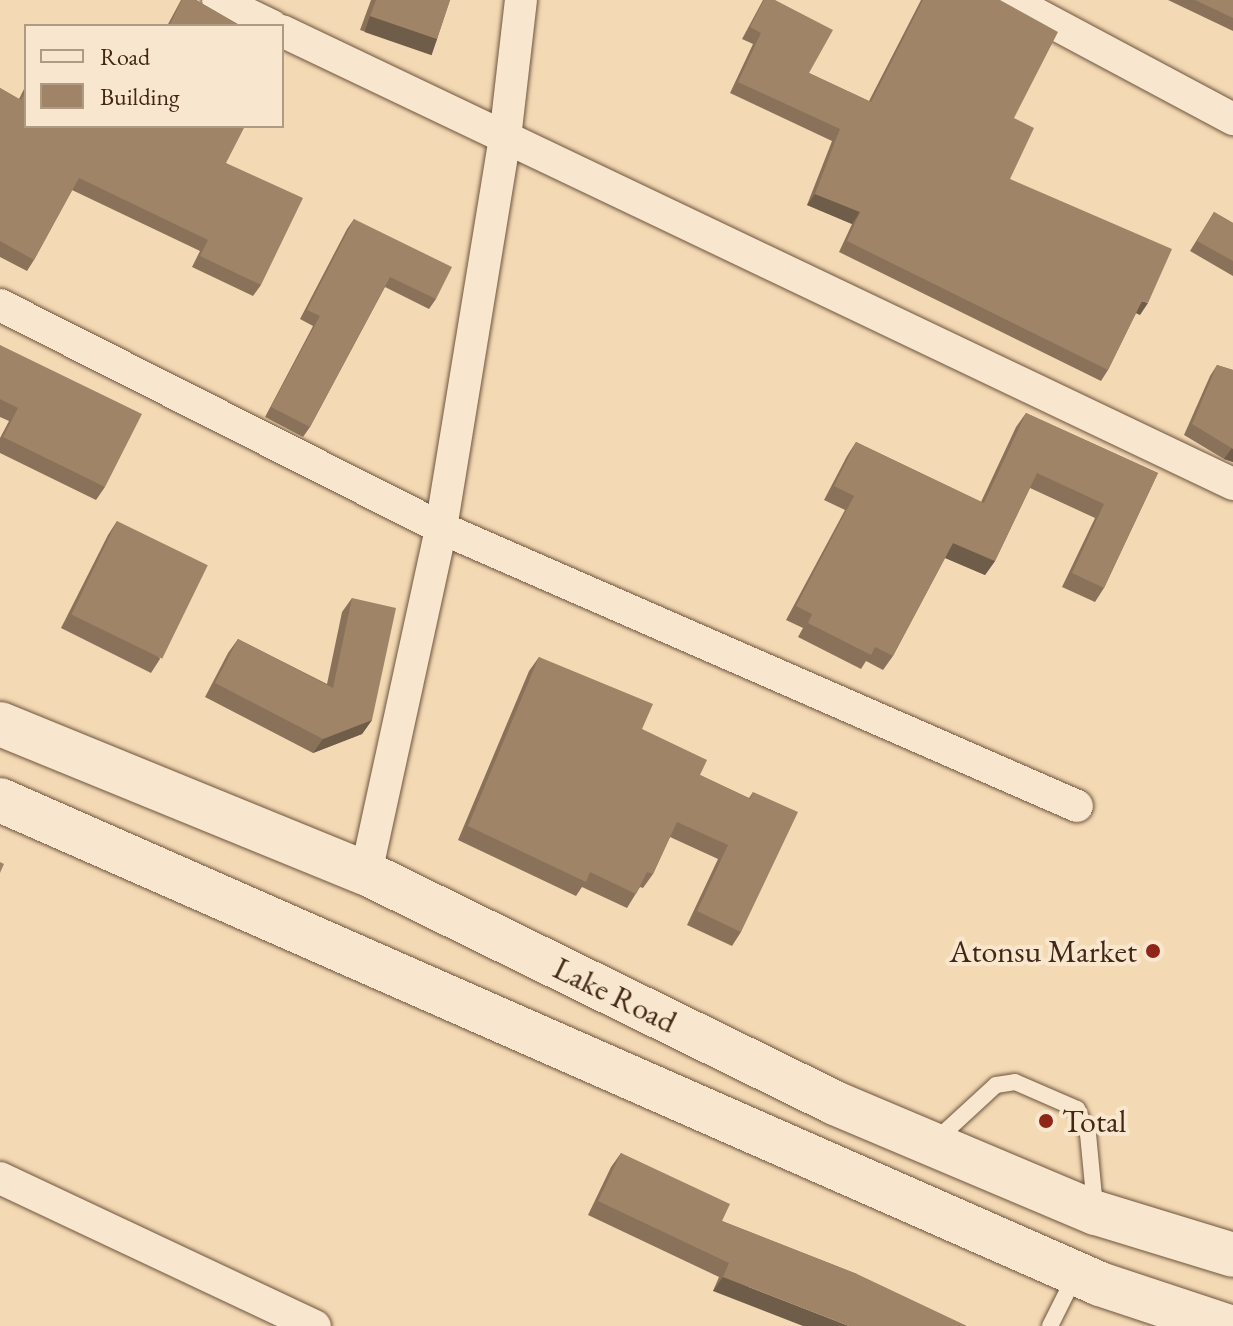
<!DOCTYPE html>
<html>
<head>
<meta charset="utf-8">
<style>
	body { margin:0 }
	#map { position:relative; width:1233px; height:1326px; overflow:hidden; background:#f4dab4; font-family:"EB Garamond",serif }
	div>[style] { position:absolute }
	.roads { filter:drop-shadow(0 0 2px #6e543e) drop-shadow(0 0 2px #6e543e) }
	.service>* { height:16px; margin:-8px; padding:0 8px; transform-origin:8px; border-radius:8px; background:#f8e7ce }
	.minor>* { height:32px; margin:-16px; padding:0 16px; transform-origin:16px; border-radius:16px; background:#f8e7ce }
	.secondary>* { height:44px; margin:-22px; padding:0 22px; transform-origin:22px; border-radius:22px; background:#f8e7ce }
	.wall>* { inset:0; background:#897259 }
	.shaded-wall>* { inset:0; background:#6f5c49; transform-origin:0 0 }
	.building>* { inset:0; background:#9f8468; transform-origin:0 0 }
	.dots>* { width:22px; height:22px; translate:-50% -50%; box-sizing:border-box; border:4px solid #f8e7ce; border-radius:50% }
	span { translate:-50% -50%; white-space:nowrap; text-align:center; line-height:1.15; -webkit-text-stroke:8px #f8e7ce; paint-order:stroke }
	.poi-label { font-size:32px; color:#422716 }
	.right { translate:-100% -50%; text-align:right }
	.left { translate:0 -50%; text-align:left }
	.street-label { font-size:32px; color:#422716 }
	.legend { position:absolute; left:24px; top:24px; width:260px; height:104px; box-sizing:border-box; background:#f8e7ce; border:2px solid #af9a84; margin:0; padding:10px 14px; list-style:none; font-size:24px; color:#422716 }
	.legend li { display:flex; align-items:center; gap:16px; height:40px }
	.legend b { width:40px; border:2px solid #af9a84 }
</style>
</head>
<body>
<div id="map">
	<div class="roads">
		<div class="service">
			<i style="left:934px;top:1142px;width:84px;rotate:-42.6deg"></i>
			<i style="left:996px;top:1085px;width:19px;rotate:-9deg"></i>
			<i style="left:1015px;top:1082px;width:68px;rotate:23.5deg"></i>
			<i style="left:1077px;top:1109px;width:27px;rotate:66deg"></i>
			<i style="left:1088px;top:1134px;width:73px;rotate:84.5deg"></i>
			<i style="left:1050px;top:1326px;width:58px;rotate:-63.4deg"></i>
		</div>
		<div class="minor">
			<i style="left:218px;top:0;width:60px;rotate:25.7deg"></i>
			<i style="left:1010px;top:0;width:253px;rotate:28.1deg"></i>
			<i style="left:282px;top:31px;width:1053px;rotate:25.47deg"></i>
			<i style="left:0;top:305px;width:494px;rotate:26.8deg"></i>
			<i style="left:441px;top:528px;width:694px;rotate:23.61deg"></i>
			<i style="left:366px;top:873px;width:353px;rotate:-77.7deg"></i>
			<i style="left:441px;top:528px;width:395px;rotate:-80.7deg"></i>
			<i style="left:505px;top:138px;width:139px;rotate:-83.4deg"></i>
			<i style="left:0;top:1178px;width:348px;rotate:25.2deg"></i>
		</div>
		<div class="secondary">
			<i style="left:0;top:724px;width:395px;rotate:22.2deg"></i>
			<i style="left:366px;top:873px;width:522px;rotate:26.12deg"></i>
			<i style="left:835px;top:1103px;width:283px;rotate:22.9deg"></i>
			<i style="left:1096px;top:1213px;width:143px;rotate:17deg"></i>
			<i style="left:0;top:800px;width:1202px;rotate:23.75deg"></i>
			<i style="left:1100px;top:1284px;width:133px;rotate:18.4deg"></i>
		</div>
	</div>
	<div class="wall">
		<i style="clip-path:polygon(181px 0,196px 0,241px 26px,167px 26px)"></i>
		<i style="clip-path:polygon(371px 0,450px 0,437px 39px,427px 53px,360px 30px)"></i>
		<i style="clip-path:polygon(763px 0,775px 0,809px 73px,869px 101px,921px 0,1000px 0,1014px 118px,1010px 179px,1140px 315px,1136px 313px,1108px 370px,1101px 381px,839px 252px,852px 224px,807px 205px,832px 141px,730px 93px,753px 44px,742px 39px)"></i>
		<i style="clip-path:polygon(1168px 0,1233px 0,1233px 31px)"></i>
		<i style="clip-path:polygon(26px 85px,26px 126px,226px 163px,261px 285px,253px 296px,192px 267px,200px 251px,72px 190px,34px 260px,27px 271px,0 257px,0 88px,19px 99px)"></i>
		<i style="clip-path:polygon(1214px 212px,1233px 223px,1233px 276px,1190px 251px)"></i>
		<i style="clip-path:polygon(354px 219px,436px 299px,429px 309px,385px 287px,310px 427px,303px 437px,265px 417px,313px 326px,300px 319px,347px 229px)"></i>
		<i style="clip-path:polygon(0 345px,105px 487px,96px 500px,0 453px,0 438px,9px 421px,0 417px)"></i>
		<i style="clip-path:polygon(1217px 365px,1233px 370px,1233px 462px,1224px 459px,1184px 435px,1210px 376px)"></i>
		<i style="clip-path:polygon(1026px 413px,1158px 473px,1104px 588px,1095px 602px,1062px 587px,1095px 518px,1030px 488px,995px 561px,985px 575px,945px 558px,893px 656px,883px 670px,866px 661px,861px 669px,798px 637px,803px 628px,786px 620px,845px 510px,824px 500px,847px 456px,856px 442px,981px 502px,1016px 427px)"></i>
		<i style="clip-path:polygon(117px 521px,160px 659px,151px 673px,61px 628px,108px 535px)"></i>
		<i style="clip-path:polygon(352px 598px,372px 720px,362px 734px,313px 753px,205px 697px,228px 653px,238px 639px,327px 684px,342px 612px)"></i>
		<i style="clip-path:polygon(539px 657px,642px 729px,700px 775px,749px 798px,753px 792px,741px 932px,732px 946px,687px 925px,718px 859px,670px 837px,653px 874px,643px 888px,640px 887px,627px 908px,582px 887px,576px 896px,458px 840px,529px 671px)"></i>
		<i style="clip-path:polygon(621px 1153px,722px 1221px,857px 1274px,713px 1291px,719px 1277px,588px 1215px,611px 1167px)"></i>
	</div>
	<div class="shaded-wall">
		<i style="left:370px;top:16px;width:71px;height:17px;rotate:19deg"></i>
		<i style="clip-path:polygon(815px 194px,860px 212px,852px 224px,807px 205px)"></i>
		<i style="clip-path:polygon(1142px 301px,1148px 303px,1140px 315px,1134px 312px)"></i>
		<i style="clip-path:polygon(1232px 448px,1233px 449px,1233px 462px,1224px 459px)"></i>
		<i style="clip-path:polygon(953px 543px,995px 561px,985px 575px,943px 557px)"></i>
		<i style="clip-path:polygon(372px 720px,362px 734px,313px 753px,323px 739px)"></i>
		<i style="clip-path:polygon(723px 1277px,849px 1326px,803px 1326px,713px 1291px)"></i>
	</div>
	<div class="building">
		<i style="clip-path:polygon(182px 0,196px 0,241px 26px,169px 26px)"></i>
		<i style="clip-path:polygon(376px 0,450px 0,437px 39px,370px 16px)"></i>
		<i style="clip-path:polygon(764px 0,775px 0,833px 30px,809px 73px,871px 102px,923px 0,1000px 0,1058px 32px,1014px 118px,1034px 128px,1010px 179px,1172px 249px,1148px 303px,1142px 301px,1108px 370px,847px 241px,860px 212px,815px 194px,840px 129px,738px 82px,761px 33px,750px 27px)"></i>
		<i style="clip-path:polygon(1195px 0,1233px 0,1233px 18px)"></i>
		<i style="clip-path:polygon(0 88px,21px 100px,26px 90px,26px 126px,245px 126px,226px 163px,303px 198px,261px 285px,200px 256px,208px 240px,79px 178px,34px 260px,0 241px)"></i>
		<i style="clip-path:polygon(1214px 212px,1233px 223px,1233px 261px,1197px 241px)"></i>
		<i style="clip-path:polygon(354px 219px,452px 267px,436px 299px,390px 277px,310px 427px,271px 407px,320px 316px,307px 310px)"></i>
		<i style="clip-path:polygon(0 345px,142px 414px,105px 487px,3px 437px,18px 408px,0 399px)"></i>
		<i style="clip-path:polygon(1217px 365px,1233px 370px,1233px 449px,1192px 424px)"></i>
		<i style="clip-path:polygon(1026px 413px,1158px 473px,1104px 588px,1072px 573px,1104px 504px,1037px 473px,995px 561px,953px 543px,893px 656px,875px 647px,871px 655px,808px 623px,812px 614px,796px 606px,854px 496px,834px 486px,856px 442px,984px 503px)"></i>
		<i style="left:117px;top:521px;width:101px;height:104px;rotate:26deg"></i>
		<i style="clip-path:polygon(352px 598px,396px 608px,372px 720px,323px 739px,215px 683px,238px 639px,333px 688px)"></i>
		<i style="clip-path:polygon(539px 657px,653px 704px,642px 729px,707px 760px,700px 775px,750px 799px,753px 792px,798px 812px,741px 932px,697px 911px,728px 845px,677px 822px,653px 874px,647px 872px,636px 894px,590px 872px,586px 882px,468px 826px)"></i>
		<i style="clip-path:polygon(0 862px,4px 864px,0 873px)"></i>
		<i style="clip-path:polygon(621px 1153px,730px 1204px,722px 1221px,857px 1274px,967px 1326px,849px 1326px,723px 1277px,729px 1263px,598px 1201px)"></i>
	</div>
	<div class="dots">
		<i style="left:1153px;top:951px;background:#8f2418"></i>
		<i style="left:1046px;top:1121px;background:#8f2418"></i>
	</div>
	<div class="poi-label">
		<span class="right" style="left:1137px;top:951px">Atonsu Market</span>
		<span class="left" style="left:1062px;top:1121px">Total</span>
	</div>
	<div class="street-label">
		<span style="left:615px;top:995px;rotate:26deg">Lake Road</span>
	</div>
	<ul class="legend">
	<li><b style="height:10px;background:#f8e7ce"></b>Road</li>
	<li><b style="height:22px;background:#9f8468"></b>Building</li>
	</ul>
</div>
</body>
</html>
